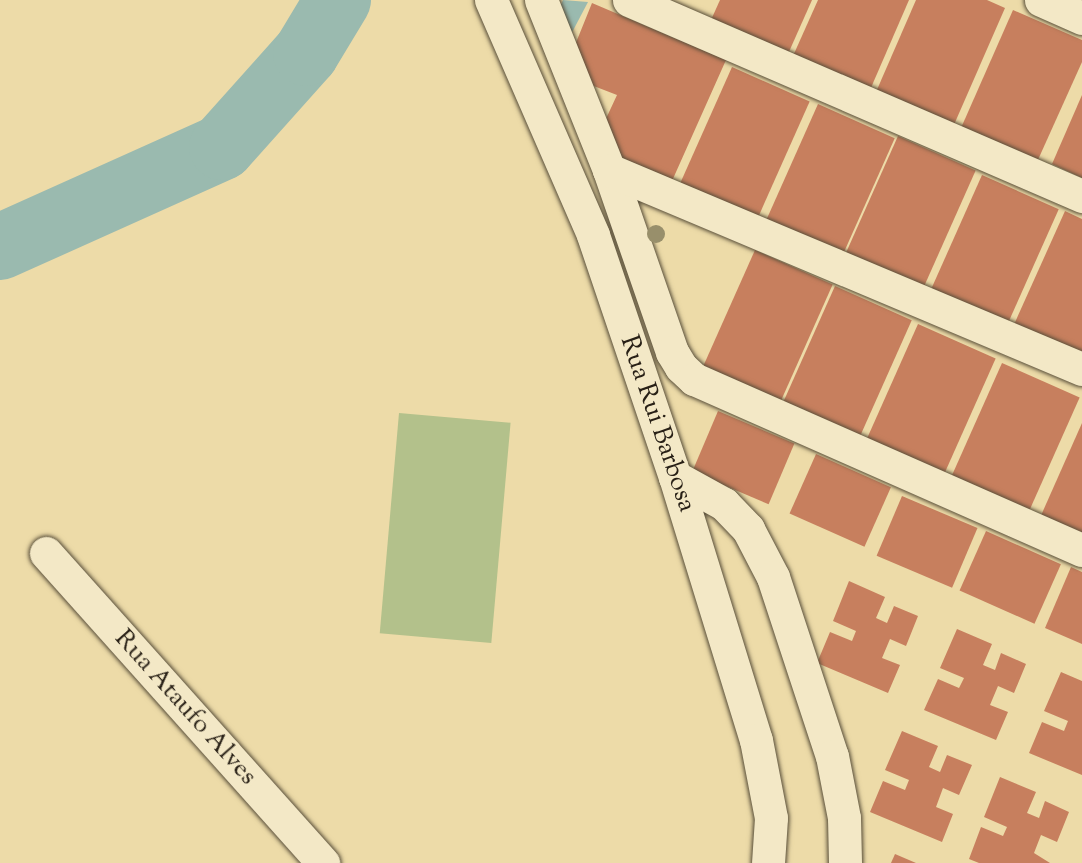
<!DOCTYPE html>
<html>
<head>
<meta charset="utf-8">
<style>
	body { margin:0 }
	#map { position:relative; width:1082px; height:863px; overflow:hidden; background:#eddba8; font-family:"Sorts Mill Goudy",serif }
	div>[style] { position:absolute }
	.green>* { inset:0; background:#b3c18b; transform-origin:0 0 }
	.water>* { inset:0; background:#9abaaf }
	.river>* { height:66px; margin:-33px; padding:0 33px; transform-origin:33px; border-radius:33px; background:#9abaaf }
	.building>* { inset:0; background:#c77f5e; transform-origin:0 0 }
	.roads { filter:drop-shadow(0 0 2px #594f3a) drop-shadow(0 0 2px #594f3a) }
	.minor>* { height:33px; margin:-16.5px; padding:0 16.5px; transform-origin:16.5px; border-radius:16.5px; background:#f3e8c6 }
	.trees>* { width:18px; height:18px; margin:-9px; border-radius:50%; background:#988f6b }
	span { translate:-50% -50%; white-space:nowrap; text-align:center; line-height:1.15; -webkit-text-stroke:6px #f3e8c6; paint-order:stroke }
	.street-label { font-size:26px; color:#282016 }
</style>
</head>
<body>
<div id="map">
	<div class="green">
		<i style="clip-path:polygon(323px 0,362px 0,301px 104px,251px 162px,0 276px,0 229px,114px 181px,203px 134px,247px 104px)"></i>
		<i style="left:399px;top:413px;width:112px;height:221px;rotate:5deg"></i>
	</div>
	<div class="water">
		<i style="clip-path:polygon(563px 0,588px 2px,567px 42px,556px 15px)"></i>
	</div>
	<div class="river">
		<i style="left:0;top:247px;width:243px;rotate:-24.2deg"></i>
		<i style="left:222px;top:147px;width:126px;rotate:-48.2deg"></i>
		<i style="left:306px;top:53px;width:62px;rotate:-58.9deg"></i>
	</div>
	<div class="building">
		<i style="clip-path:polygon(720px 0,812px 0,788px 54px,711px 20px)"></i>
		<i style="clip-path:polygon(818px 0,909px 0,870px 90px,793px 56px)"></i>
		<i style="clip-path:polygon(916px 0,987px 0,1005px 8px,953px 127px,876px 92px)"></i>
		<i style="clip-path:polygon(592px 3px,726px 60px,672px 181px,616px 155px,604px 123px,617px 95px,586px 83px,571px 55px)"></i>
		<i style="clip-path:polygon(1013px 10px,1082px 40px,1082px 62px,1037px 162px,961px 128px)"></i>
		<i style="left:732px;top:67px;width:85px;height:129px;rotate:24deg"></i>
		<i style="clip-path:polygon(1082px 95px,1082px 178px,1052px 164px)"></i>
		<i style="left:818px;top:104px;width:84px;height:129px;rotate:24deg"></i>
		<i style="left:898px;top:136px;width:85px;height:130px;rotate:24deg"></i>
		<i style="left:982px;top:175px;width:84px;height:129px;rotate:24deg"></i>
		<i style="clip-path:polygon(1065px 211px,1082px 219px,1082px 360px,1012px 329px)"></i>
		<i style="left:755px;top:250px;width:85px;height:129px;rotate:24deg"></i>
		<i style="left:835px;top:286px;width:84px;height:129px;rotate:24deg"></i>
		<i style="left:918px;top:324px;width:85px;height:130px;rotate:24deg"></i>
		<i style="left:1002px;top:363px;width:85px;height:130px;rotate:24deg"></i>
		<i style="left:718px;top:411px;width:83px;height:66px;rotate:23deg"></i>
		<i style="clip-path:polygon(1082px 423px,1082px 539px,1039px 520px)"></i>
		<i style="left:816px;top:454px;width:82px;height:65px;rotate:24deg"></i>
		<i style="left:902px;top:496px;width:82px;height:65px;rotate:23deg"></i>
		<i style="left:986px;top:531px;width:82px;height:65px;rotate:24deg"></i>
		<i style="clip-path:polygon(1071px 567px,1082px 572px,1082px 644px,1045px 628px)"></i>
		<i style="clip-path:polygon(849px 581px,885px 597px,876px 618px,887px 623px,894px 606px,918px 616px,906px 646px,890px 639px,882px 658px,900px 665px,888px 693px,817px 663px,830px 632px,852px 641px,856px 631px,833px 621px)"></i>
		<i style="clip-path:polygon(957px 629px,992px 644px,983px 665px,995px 670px,1001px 653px,1026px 664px,1014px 693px,998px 686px,990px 705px,1008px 712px,996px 740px,924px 710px,938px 679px,959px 688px,964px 678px,940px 668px)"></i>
		<i style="clip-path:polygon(1061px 672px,1082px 681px,1082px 775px,1029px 753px,1042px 722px,1064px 731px,1068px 721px,1044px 711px)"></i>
		<i style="clip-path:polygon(902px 731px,938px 746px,929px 767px,940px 772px,947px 755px,972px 765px,959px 795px,943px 788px,936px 807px,953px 814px,942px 842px,870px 812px,883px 781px,905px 790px,909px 780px,885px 770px)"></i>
		<i style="clip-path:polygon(1000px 777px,1036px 792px,1027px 813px,1039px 818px,1045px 801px,1069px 812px,1057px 842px,1041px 835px,1034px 853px,1050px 863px,979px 863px,969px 859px,981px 827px,1003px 836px,1007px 827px,984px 817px)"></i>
		<i style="clip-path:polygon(895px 854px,916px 863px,891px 863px)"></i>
	</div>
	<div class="roads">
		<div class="minor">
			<i style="left:491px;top:0;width:256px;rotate:66.5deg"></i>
			<i style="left:593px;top:235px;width:256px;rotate:71.3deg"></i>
			<i style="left:675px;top:477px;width:275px;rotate:72.9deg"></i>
			<i style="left:756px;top:740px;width:79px;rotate:79.1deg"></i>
			<i style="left:771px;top:818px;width:45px;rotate:93.8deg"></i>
			<i style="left:541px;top:0;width:183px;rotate:68.2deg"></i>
			<i style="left:609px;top:170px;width:193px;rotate:70.9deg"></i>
			<i style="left:672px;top:352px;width:17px;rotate:59deg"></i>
			<i style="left:681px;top:367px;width:18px;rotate:43deg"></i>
			<i style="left:694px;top:379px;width:424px;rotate:23.8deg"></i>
			<i style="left:629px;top:0;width:494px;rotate:23.4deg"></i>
			<i style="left:1041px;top:0;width:45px;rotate:23.7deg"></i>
			<i style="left:609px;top:170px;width:513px;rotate:22.82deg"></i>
			<i style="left:675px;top:477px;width:56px;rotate:28.9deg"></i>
			<i style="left:724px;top:504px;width:35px;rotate:46deg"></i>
			<i style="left:748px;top:529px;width:54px;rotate:62.5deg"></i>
			<i style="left:773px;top:577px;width:188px;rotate:71.8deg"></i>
			<i style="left:832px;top:756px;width:63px;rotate:79deg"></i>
			<i style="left:844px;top:818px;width:45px;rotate:88.7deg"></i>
			<i style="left:46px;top:553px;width:416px;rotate:48.2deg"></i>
		</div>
	</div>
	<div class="trees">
		<i style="left:656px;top:234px"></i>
	</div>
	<div class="street-label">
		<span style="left:657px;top:424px;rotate:71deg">Rua Rui Barbosa</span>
		<span style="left:185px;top:708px;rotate:48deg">Rua Ataufo Alves</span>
	</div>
</div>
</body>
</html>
